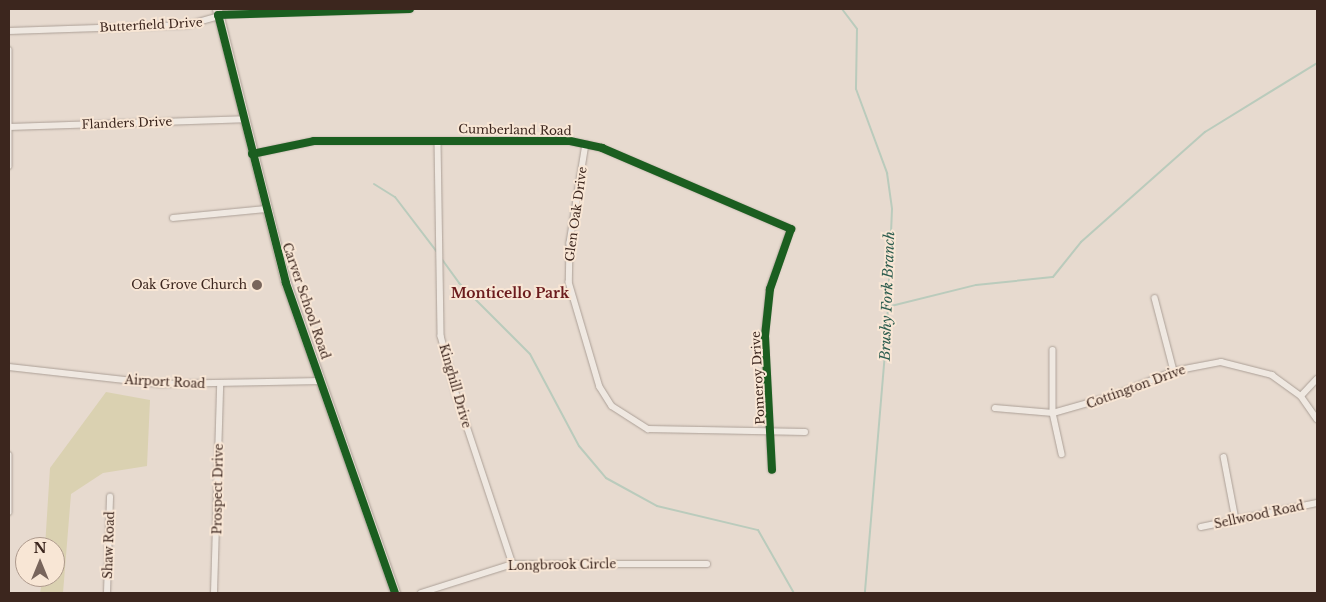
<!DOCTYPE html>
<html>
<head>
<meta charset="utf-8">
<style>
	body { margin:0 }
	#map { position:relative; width:1326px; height:602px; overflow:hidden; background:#e7dacf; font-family:"Libre Baskerville",serif }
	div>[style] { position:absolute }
	.green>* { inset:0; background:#dad1b1 }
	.stream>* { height:2px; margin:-1px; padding:0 1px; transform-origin:1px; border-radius:1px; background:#bacbbc }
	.roads { filter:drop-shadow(0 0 1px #aca097) drop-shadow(0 0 1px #aca097) }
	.minor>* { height:5.5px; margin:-2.75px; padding:0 2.75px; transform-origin:2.75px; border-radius:2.75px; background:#efe8e1 }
	.primary>* { height:9px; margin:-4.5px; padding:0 4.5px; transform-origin:4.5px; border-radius:4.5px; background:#e6dcd2 }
	.cycleway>* { height:8px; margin:-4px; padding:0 4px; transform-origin:4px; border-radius:4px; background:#1b5e20 }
	.dots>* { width:14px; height:14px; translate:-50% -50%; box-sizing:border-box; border:2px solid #f8e6d5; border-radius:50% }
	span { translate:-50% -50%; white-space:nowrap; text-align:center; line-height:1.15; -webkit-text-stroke:4px #f8e6d5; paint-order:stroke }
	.street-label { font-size:12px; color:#3c261e }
	.poi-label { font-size:12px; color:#3c261e }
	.right { translate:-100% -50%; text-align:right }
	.neighbourhood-label { font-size:14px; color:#6b1b1d; font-weight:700 }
	.water-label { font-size:14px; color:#2d5d4f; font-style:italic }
	.frame { position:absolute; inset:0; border:10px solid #3c261e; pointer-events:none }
	.north { position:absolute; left:15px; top:537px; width:50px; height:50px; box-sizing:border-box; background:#f8e6d5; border:1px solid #ad998c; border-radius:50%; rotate:0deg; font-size:14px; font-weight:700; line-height:20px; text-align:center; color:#3c261e }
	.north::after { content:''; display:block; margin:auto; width:18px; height:22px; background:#78655c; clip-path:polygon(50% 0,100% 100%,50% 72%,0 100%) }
</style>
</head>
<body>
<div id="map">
	<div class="green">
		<i style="clip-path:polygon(106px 392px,150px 400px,147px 466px,103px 473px,71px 494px,63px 593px,40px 593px,43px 577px,55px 577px,55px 547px,45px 547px,50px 468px)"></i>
	</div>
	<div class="stream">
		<i style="left:842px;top:9px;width:25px;rotate:53deg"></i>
		<i style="left:857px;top:29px;width:60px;rotate:91deg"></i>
		<i style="left:856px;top:89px;width:90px;rotate:69.7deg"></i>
		<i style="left:887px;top:173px;width:36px;rotate:82deg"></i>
		<i style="left:892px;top:209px;width:120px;rotate:92.4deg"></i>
		<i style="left:887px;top:329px;width:265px;rotate:94.8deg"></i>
		<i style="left:374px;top:184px;width:25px;rotate:32deg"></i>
		<i style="left:395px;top:197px;width:69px;rotate:52.6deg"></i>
		<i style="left:441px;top:258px;width:31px;rotate:54deg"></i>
		<i style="left:459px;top:283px;width:100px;rotate:45deg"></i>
		<i style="left:530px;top:354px;width:104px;rotate:62deg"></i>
		<i style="left:579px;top:446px;width:42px;rotate:49.8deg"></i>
		<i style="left:606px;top:478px;width:58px;rotate:28.8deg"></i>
		<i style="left:657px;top:506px;width:104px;rotate:13.4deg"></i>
		<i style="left:758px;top:530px;width:73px;rotate:60.3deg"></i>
		<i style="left:887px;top:307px;width:92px;rotate:-13.9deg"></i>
		<i style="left:976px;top:285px;width:77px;rotate:-5.9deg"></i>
		<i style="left:1053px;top:277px;width:45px;rotate:-51.3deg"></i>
		<i style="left:1081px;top:242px;width:166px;rotate:-41.6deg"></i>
		<i style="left:1205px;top:132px;width:132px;rotate:-31.6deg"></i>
	</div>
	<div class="roads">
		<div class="minor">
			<i style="left:9px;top:31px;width:179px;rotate:-1.9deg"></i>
			<i style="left:188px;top:25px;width:40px;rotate:-16deg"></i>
			<i style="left:226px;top:14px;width:184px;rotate:-1.6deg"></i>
			<i style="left:9px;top:50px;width:116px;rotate:90deg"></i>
			<i style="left:9px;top:127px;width:235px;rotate:-1.9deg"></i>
			<i style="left:438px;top:141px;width:195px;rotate:89.1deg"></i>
			<i style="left:441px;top:336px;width:62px;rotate:75.1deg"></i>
			<i style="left:457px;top:396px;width:177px;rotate:71.6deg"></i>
			<i style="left:586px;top:144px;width:100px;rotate:99.2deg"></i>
			<i style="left:570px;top:243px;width:39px;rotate:91deg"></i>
			<i style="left:569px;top:282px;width:109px;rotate:73.6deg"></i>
			<i style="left:600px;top:387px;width:22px;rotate:58deg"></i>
			<i style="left:612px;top:406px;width:43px;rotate:32.6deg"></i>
			<i style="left:648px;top:429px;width:157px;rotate:1.1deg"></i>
			<i style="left:252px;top:154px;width:63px;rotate:-11.8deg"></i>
			<i style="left:314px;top:141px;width:256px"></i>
			<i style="left:570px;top:141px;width:33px;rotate:12deg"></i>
			<i style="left:602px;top:148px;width:206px;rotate:23.2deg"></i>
			<i style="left:791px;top:229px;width:64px;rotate:109.3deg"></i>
			<i style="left:770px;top:289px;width:47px;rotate:96.1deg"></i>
			<i style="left:765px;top:336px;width:134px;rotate:87deg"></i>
			<i style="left:173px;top:218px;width:93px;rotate:-5.5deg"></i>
			<i style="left:1155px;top:298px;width:75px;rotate:75.4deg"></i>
			<i style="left:1053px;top:350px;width:63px;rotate:90deg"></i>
			<i style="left:1053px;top:413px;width:42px;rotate:77.6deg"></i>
			<i style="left:9px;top:367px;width:152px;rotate:6.4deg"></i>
			<i style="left:160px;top:384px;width:162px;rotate:-1.1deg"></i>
			<i style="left:1301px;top:396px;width:23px;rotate:-47deg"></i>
			<i style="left:995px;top:408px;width:58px;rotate:4.9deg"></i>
			<i style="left:1053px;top:413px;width:62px;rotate:-15.8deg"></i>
			<i style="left:1113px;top:396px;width:66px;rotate:-22.3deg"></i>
			<i style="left:1174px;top:371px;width:48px;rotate:-10.8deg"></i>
			<i style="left:1221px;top:362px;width:53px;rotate:14.3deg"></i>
			<i style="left:1272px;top:375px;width:36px;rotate:36deg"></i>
			<i style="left:1301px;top:396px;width:28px;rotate:55deg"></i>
			<i style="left:9px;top:455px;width:57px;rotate:90deg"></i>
			<i style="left:1224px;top:457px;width:64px;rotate:79.2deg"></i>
			<i style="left:1201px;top:527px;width:118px;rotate:-11.7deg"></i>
			<i style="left:107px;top:593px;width:96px;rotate:-88.2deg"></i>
			<i style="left:214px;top:593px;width:208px;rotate:-88.3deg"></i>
			<i style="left:421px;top:593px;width:96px;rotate:-17.5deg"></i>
			<i style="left:513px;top:564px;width:194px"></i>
		</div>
		<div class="primary">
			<i style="left:217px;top:9px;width:283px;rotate:75.9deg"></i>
			<i style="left:286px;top:283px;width:329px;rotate:70.6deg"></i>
		</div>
	</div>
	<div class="cycleway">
		<i style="left:252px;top:154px;width:63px;rotate:-11.8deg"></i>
		<i style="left:314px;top:141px;width:256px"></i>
		<i style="left:570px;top:141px;width:33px;rotate:12deg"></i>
		<i style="left:602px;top:148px;width:206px;rotate:23.2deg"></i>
		<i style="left:791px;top:229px;width:64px;rotate:109.3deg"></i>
		<i style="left:770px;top:289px;width:47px;rotate:96.1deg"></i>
		<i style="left:765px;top:336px;width:134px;rotate:87deg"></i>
		<i style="left:395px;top:593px;width:329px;rotate:-109.4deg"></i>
		<i style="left:286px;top:283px;width:276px;rotate:-104.2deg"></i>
		<i style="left:218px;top:15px;width:192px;rotate:-1.8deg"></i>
	</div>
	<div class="dots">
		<i style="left:257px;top:285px;background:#78655c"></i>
	</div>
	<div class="street-label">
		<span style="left:151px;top:25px;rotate:-3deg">Butterfield Drive</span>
		<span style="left:127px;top:123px;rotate:-2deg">Flanders Drive</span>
		<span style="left:515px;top:130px;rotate:1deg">Cumberland Road</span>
		<span style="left:576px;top:214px;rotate:-82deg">Glen Oak Drive</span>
		<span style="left:306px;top:301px;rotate:71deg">Carver School Road</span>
		<span style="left:758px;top:378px;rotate:-93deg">Pomeroy Drive</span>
		<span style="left:165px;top:382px;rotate:3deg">Airport Road</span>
		<span style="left:455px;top:386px;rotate:74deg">Kinghill Drive</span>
		<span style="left:1136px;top:387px;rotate:-20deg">Cottington Drive</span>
		<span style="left:218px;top:489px;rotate:-89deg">Prospect Drive</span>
		<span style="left:1259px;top:515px;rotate:-12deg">Sellwood Road</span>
		<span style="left:109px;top:545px;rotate:-88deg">Shaw Road</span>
		<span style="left:562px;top:565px;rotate:-1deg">Longbrook Circle</span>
	</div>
	<div class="poi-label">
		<span class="right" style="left:247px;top:285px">Oak Grove Church</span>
	</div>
	<div class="neighbourhood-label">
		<span style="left:510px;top:293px">Monticello Park</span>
	</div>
	<div class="water-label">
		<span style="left:887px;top:296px;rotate:-88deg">Brushy Fork Branch</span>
	</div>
	<div class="frame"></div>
	<div class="north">N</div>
</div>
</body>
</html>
